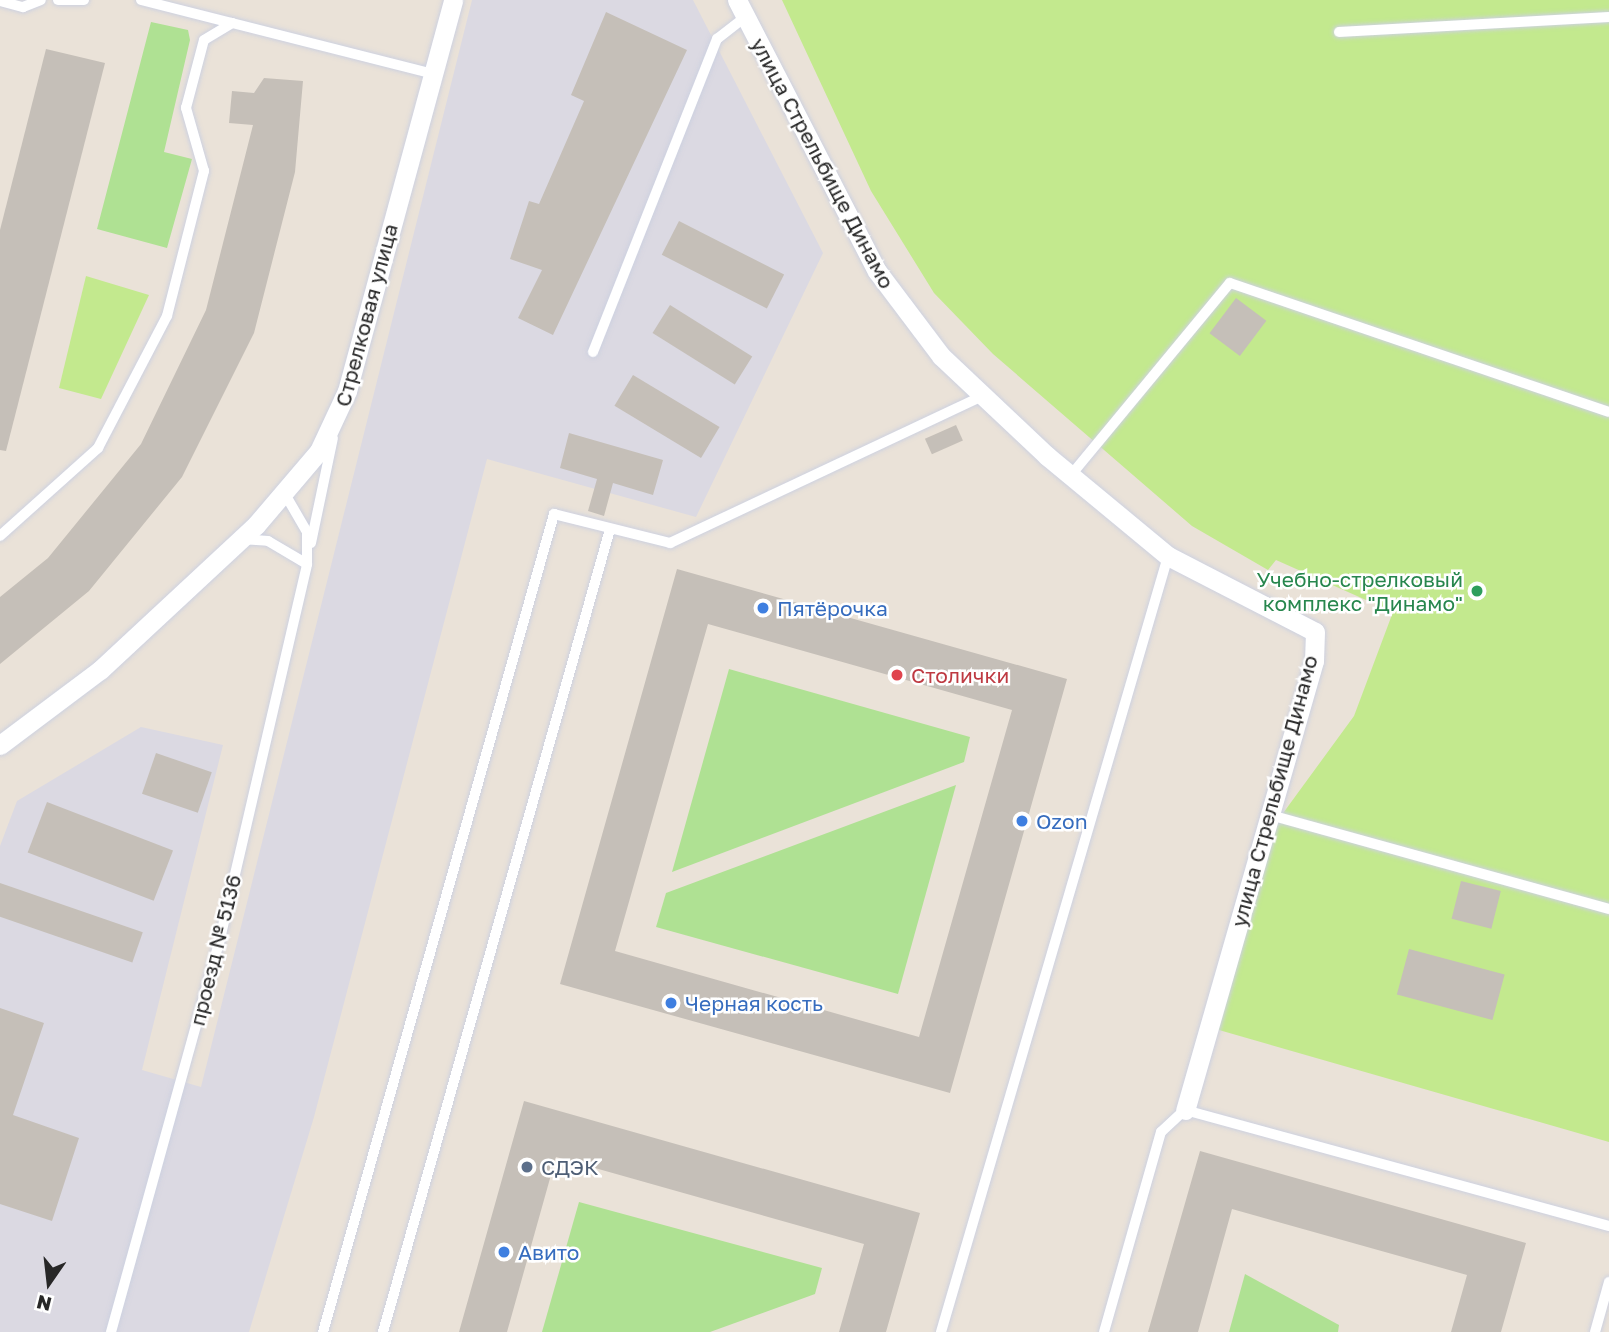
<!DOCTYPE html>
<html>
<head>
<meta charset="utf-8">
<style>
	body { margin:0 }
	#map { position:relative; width:1609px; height:1332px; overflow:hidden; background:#eae2d8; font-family:"Golos Text",sans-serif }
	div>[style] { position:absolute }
	.industrial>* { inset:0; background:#dbd9e2 }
	.green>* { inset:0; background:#afe193 }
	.pitch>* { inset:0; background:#c3e98e }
	.building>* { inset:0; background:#c5bfb8; transform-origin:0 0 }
	.roads { filter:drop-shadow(0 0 2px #cdd1e0) drop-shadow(0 0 2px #cdd1e0) }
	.service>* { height:10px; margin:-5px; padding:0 5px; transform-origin:5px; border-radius:5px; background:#fff }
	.minor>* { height:19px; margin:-9.5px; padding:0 9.5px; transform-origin:9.5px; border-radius:9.5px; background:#fff }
	.dots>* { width:19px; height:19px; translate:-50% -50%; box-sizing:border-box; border:4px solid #fff; border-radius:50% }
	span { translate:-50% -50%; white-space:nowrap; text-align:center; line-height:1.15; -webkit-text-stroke:5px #fff; paint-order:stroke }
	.street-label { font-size:21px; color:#272727 }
	.leisure-label { font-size:21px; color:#27864d }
	.right { translate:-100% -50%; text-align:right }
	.shop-label { font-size:21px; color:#366cbe }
	.left { translate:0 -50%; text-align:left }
	.health-label { font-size:21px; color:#be3a42 }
	.service-label { font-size:21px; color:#4e5e75 }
	.north { position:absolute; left:14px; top:1248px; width:70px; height:70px; -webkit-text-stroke:5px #fff; paint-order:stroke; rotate:194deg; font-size:19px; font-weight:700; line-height:28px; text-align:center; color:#272727 }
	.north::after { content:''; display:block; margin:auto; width:24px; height:32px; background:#272727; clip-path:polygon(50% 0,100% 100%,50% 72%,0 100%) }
</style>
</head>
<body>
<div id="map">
	<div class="industrial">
		<i style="clip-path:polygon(472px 0,693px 0,823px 253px,696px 517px,487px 459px,314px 1117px,249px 1332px,0 1332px,0 846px,17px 801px,141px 727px,223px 745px,142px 1070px,201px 1087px)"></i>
	</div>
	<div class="green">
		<i style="clip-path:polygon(151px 22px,188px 30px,190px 40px,164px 152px,192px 159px,167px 248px,97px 229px)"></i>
		<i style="clip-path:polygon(729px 669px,970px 737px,964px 762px,672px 872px)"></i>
		<i style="clip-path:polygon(956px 785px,898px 994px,656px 927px,666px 893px)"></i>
		<i style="clip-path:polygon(579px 1202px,822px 1268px,815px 1294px,710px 1332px,542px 1332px)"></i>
		<i style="clip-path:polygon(1245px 1274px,1339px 1325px,1338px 1332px,1229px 1332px)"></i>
	</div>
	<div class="pitch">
		<i style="clip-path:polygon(782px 0,1609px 0,1609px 1142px,1205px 1026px,1254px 853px,1354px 716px,1393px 612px,1276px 560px,1268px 570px,1192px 526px,993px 354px,934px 293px,871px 191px)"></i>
		<i style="clip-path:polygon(86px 276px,149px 295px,101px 399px,59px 388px)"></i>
	</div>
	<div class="building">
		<i style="clip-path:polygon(606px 12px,687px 50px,553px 335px,518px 318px,542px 270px,510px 259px,529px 201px,539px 204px,584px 101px,571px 95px)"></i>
		<i style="clip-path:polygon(46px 49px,105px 63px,6px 451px,0 450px,0 230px)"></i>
		<i style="clip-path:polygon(264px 78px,303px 81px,295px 172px,254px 333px,182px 477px,89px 591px,0 664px,0 597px,48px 558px,141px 444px,206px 310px,253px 125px,229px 123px,232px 91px,254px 93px)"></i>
		<i style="left:679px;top:221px;width:118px;height:38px;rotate:27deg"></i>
		<i style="left:1236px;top:298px;width:38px;height:44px;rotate:37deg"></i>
		<i style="left:670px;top:305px;width:97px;height:33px;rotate:32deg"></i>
		<i style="left:633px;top:375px;width:101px;height:36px;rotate:31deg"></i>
		<i style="left:956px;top:425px;width:17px;height:34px;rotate:66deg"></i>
		<i style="clip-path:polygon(569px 433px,663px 460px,653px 495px,613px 483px,604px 516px,588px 511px,597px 479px,560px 468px)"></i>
		<i style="clip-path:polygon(evenodd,677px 569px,1067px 679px,950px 1093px,560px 984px,677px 569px,708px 624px,1012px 710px,919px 1037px,615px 951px,708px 624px)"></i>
		<i style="left:156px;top:753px;width:59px;height:43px;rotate:19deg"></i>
		<i style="left:47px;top:802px;width:135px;height:54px;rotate:21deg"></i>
		<i style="left:1461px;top:881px;width:41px;height:39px;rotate:14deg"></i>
		<i style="left:0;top:883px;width:151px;height:32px;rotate:19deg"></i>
		<i style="left:1409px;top:949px;width:99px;height:47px;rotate:15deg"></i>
		<i style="clip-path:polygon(0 1008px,44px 1023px,13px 1115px,79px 1138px,52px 1221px,0 1204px)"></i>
		<i style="clip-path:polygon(524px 1101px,920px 1213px,886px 1332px,839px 1332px,864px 1244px,556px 1157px,507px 1332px,459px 1332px)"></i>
		<i style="clip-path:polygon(1200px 1151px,1526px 1243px,1501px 1332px,1451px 1332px,1467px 1275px,1232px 1209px,1198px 1332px,1148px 1332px)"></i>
	</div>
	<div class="roads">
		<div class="service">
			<i style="left:58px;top:0;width:26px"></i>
			<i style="left:141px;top:0;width:94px;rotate:14.2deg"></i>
			<i style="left:0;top:1px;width:24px;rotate:15deg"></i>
			<i style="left:23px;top:7px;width:19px;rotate:-21deg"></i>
			<i style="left:1339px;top:32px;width:270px;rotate:-3.2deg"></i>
			<i style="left:593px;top:352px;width:337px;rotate:-68.4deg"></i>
			<i style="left:717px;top:39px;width:36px;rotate:-38deg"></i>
			<i style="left:1071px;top:475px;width:249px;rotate:-50.4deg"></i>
			<i style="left:1230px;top:283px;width:400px;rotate:18.8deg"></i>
			<i style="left:0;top:536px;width:132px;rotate:-41.9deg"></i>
			<i style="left:98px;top:448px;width:149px;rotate:-62.4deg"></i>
			<i style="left:167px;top:316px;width:150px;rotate:-75.7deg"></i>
			<i style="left:204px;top:171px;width:66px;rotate:-105.9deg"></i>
			<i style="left:186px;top:108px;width:70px;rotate:-75.2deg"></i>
			<i style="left:204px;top:40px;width:33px;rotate:-31deg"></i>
			<i style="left:232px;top:23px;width:207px;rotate:14.2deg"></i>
			<i style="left:241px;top:539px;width:27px;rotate:4deg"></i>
			<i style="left:268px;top:541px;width:45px;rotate:30.5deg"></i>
			<i style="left:311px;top:543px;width:107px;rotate:-78.2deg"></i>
			<i style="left:1270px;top:815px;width:352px;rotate:15.5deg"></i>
			<i style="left:111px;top:1332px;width:404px;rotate:-74.5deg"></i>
			<i style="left:219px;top:943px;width:389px;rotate:-76.9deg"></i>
			<i style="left:307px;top:564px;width:32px;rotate:-90deg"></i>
			<i style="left:307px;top:532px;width:44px;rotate:-120.1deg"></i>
			<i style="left:323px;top:1332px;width:850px;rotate:-74.23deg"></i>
			<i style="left:554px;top:514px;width:120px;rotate:14deg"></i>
			<i style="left:670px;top:543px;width:345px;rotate:-25.2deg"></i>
			<i style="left:383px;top:1332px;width:834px;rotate:-74.21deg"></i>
			<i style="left:941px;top:1332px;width:809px;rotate:-73.69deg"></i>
			<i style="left:1104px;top:1332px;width:208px;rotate:-74.1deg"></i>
			<i style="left:1161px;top:1132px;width:33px;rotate:-43deg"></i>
			<i style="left:1185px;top:1110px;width:440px;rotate:15.3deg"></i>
			<i style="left:1595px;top:1332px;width:52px;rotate:-74.4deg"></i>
		</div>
		<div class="minor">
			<i style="left:737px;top:0;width:305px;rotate:62.7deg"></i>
			<i style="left:877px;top:271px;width:106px;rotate:53deg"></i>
			<i style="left:941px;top:356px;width:146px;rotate:43.3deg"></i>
			<i style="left:1047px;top:456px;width:157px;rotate:39.6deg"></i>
			<i style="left:1168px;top:556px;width:165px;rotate:27.3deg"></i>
			<i style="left:1315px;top:632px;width:29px;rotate:92deg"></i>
			<i style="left:1314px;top:661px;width:467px;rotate:106deg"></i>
			<i style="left:0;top:745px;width:125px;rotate:-36.9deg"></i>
			<i style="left:100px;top:670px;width:213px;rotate:-42.9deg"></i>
			<i style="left:256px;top:525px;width:97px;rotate:-49.6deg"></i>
			<i style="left:319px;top:451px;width:66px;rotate:-65deg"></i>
			<i style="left:347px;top:391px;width:405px;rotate:-74.8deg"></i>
		</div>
	</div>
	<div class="dots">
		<i style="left:1477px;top:591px;background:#2e9e5b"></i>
		<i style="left:763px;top:608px;background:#3f7fe0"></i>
		<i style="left:897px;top:675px;background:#e0444e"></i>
		<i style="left:1022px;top:821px;background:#3f7fe0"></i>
		<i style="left:671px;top:1003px;background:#3f7fe0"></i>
		<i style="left:527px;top:1167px;background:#5c6f8a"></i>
		<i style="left:504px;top:1252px;background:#3f7fe0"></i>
	</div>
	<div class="street-label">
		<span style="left:823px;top:163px;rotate:62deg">улица Стрельбище Динамо</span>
		<span style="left:366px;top:315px;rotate:-75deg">Стрелковая улица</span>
		<span style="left:1274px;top:791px;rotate:-75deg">улица Стрельбище Динамо</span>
		<span style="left:215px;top:950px;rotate:-76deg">проезд № 5136</span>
	</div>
	<div class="leisure-label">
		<span class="right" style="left:1463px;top:591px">Учебно-стрелковый<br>комплекс "Динамо"</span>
	</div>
	<div class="shop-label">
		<span class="left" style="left:777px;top:608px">Пятёрочка</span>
		<span class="left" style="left:1036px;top:821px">Ozon</span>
		<span class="left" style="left:685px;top:1003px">Черная кость</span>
		<span class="left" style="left:518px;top:1252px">Авито</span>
	</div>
	<div class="health-label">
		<span class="left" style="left:911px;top:675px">Столички</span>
	</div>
	<div class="service-label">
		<span class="left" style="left:541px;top:1167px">СДЭК</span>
	</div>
	<div class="north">N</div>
</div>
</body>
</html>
